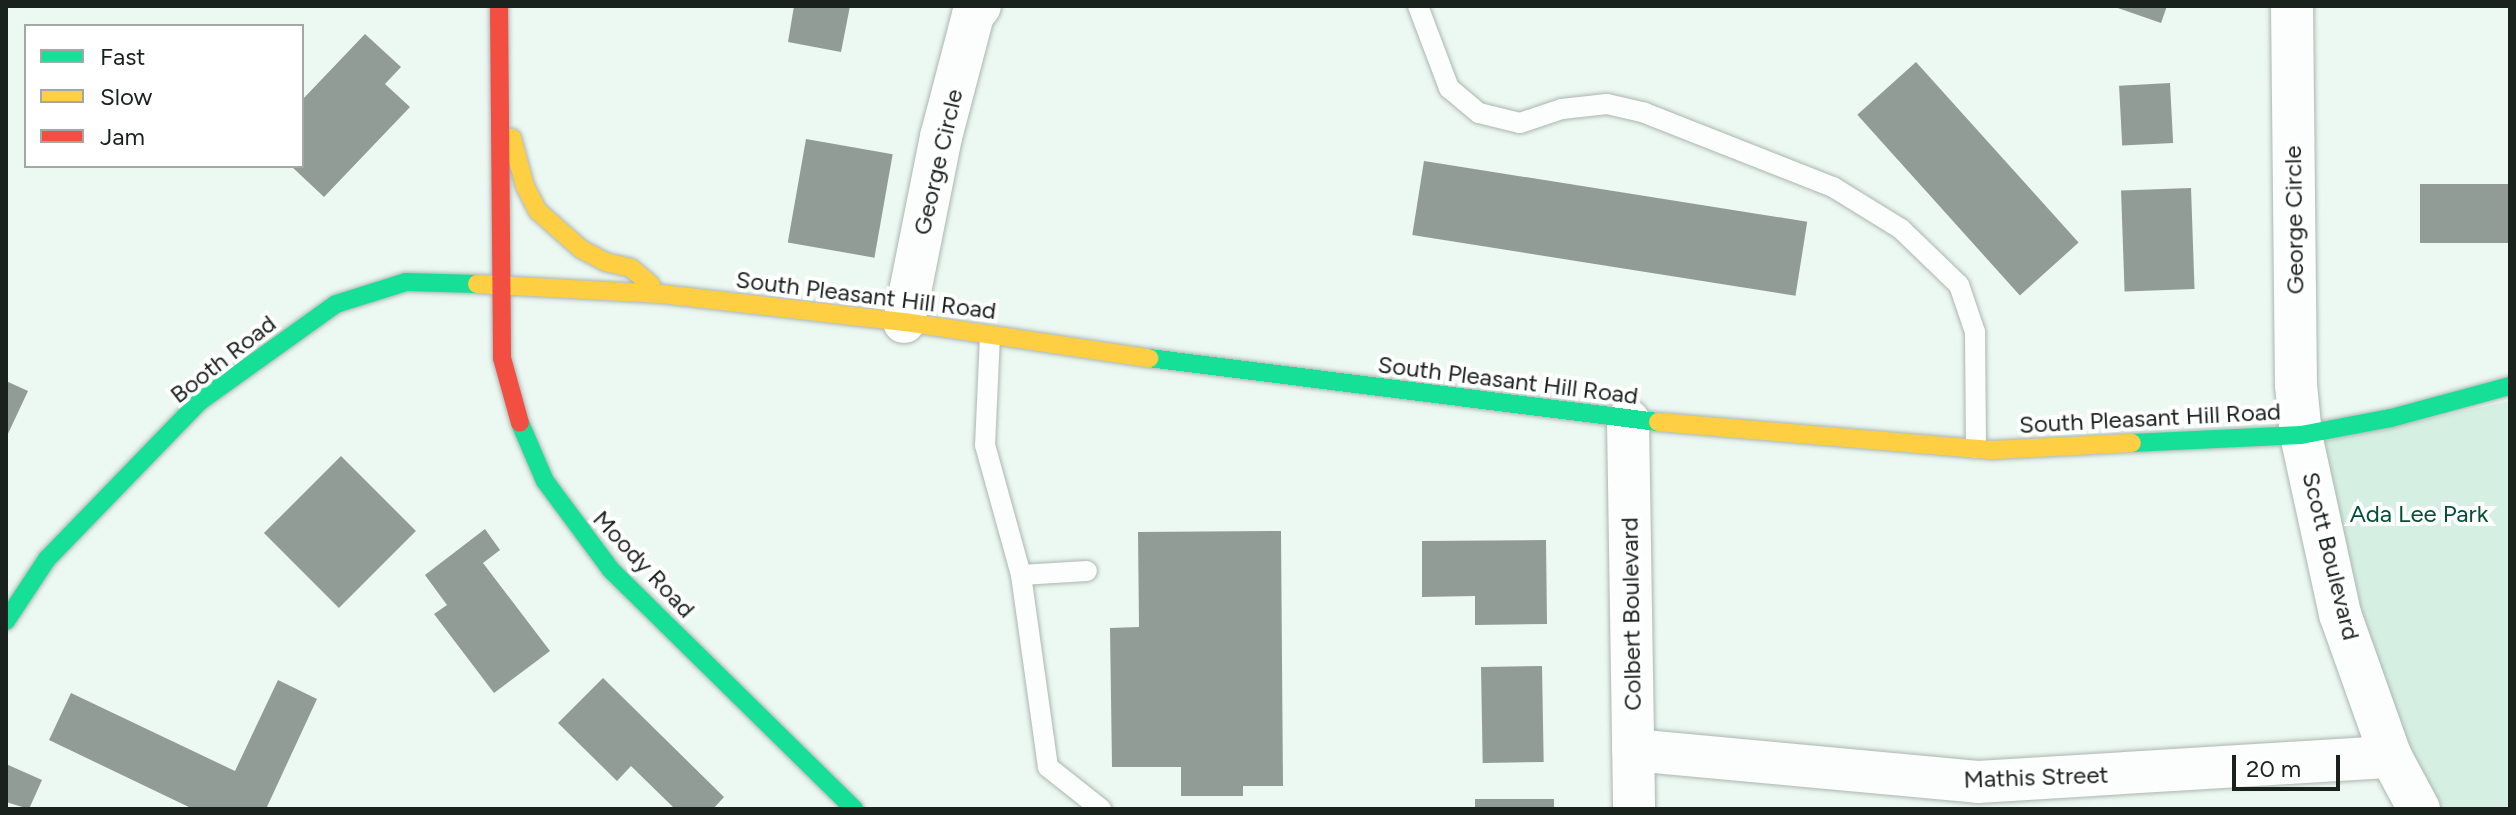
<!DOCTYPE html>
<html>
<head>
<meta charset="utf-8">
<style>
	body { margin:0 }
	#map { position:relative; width:2516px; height:815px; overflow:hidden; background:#ecf8f2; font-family:Figtree,sans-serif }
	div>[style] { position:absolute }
	.green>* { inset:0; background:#d5f0e2 }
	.building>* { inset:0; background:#929c97; transform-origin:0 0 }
	.roads { filter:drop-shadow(0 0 2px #acb6b1) drop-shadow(0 0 2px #acb6b1) }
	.lane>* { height:20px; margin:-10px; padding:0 10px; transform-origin:10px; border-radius:10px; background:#fcfefd }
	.street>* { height:42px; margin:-21px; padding:0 21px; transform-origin:21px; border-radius:21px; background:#fcfefd }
	.fast>* { height:18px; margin:-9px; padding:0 9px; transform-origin:9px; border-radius:9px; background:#16e098 }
	.slow>* { height:18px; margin:-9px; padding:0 9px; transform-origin:9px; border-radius:9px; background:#ffcf43 }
	.jam>* { height:18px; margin:-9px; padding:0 9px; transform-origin:9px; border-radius:9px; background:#f24e42 }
	span { translate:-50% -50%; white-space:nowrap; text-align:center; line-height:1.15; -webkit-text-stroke:8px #fff; paint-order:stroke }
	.street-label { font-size:24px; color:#1a221e }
	.park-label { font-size:24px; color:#045036 }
	.frame { position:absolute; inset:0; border:8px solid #1a221e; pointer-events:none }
	.legend { position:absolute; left:24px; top:24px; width:280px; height:144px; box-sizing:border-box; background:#fff; border:2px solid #a3a7a5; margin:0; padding:10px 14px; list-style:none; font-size:24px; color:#1a221e }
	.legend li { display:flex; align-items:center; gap:16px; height:40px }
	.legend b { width:40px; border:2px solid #a3a7a5 }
	.scale { position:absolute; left:2232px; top:755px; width:108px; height:36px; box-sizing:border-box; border:4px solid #1a221e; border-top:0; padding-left:10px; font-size:24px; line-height:28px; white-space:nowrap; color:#1a221e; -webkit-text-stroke:6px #fff; paint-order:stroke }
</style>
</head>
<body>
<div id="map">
	<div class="green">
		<i style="clip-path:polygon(2510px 401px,2510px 809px,2427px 809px,2398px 755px,2313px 444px)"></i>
	</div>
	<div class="building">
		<i style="clip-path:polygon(794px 6px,850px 6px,841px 52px,788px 42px)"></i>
		<i style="clip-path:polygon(2112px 6px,2167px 6px,2161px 23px)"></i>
		<i style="clip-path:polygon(365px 34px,401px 67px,385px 84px,410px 107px,324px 197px,291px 166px,302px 166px,302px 100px)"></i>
		<i style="left:1916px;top:62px;width:243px;height:79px;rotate:48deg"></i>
		<i style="left:2170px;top:83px;width:60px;height:51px;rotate:87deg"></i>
		<i style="left:806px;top:139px;width:88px;height:105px;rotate:10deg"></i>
		<i style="left:1424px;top:161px;width:388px;height:75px;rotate:9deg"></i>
		<i style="left:2510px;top:184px;width:59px;height:90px;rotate:90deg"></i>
		<i style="left:2191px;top:188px;width:101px;height:70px;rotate:88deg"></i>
		<i style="clip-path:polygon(6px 381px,28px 391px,6px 438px)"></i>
		<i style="left:341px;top:456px;width:106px;height:109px;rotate:45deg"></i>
		<i style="clip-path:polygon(485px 529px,500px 550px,483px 563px,550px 651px,494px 693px,434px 614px,447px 605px,425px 575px)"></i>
		<i style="clip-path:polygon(1281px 531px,1283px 786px,1243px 786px,1243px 796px,1181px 796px,1181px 767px,1112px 767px,1110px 628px,1139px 627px,1138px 532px)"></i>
		<i style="clip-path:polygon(1546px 540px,1547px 624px,1475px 625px,1475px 596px,1422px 597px,1422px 541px)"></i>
		<i style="left:1542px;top:666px;width:96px;height:61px;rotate:89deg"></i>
		<i style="clip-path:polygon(603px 678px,724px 797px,713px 809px,675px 809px,631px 766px,617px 781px,558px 723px)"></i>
		<i style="clip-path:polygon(278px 680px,317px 699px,266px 809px,193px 809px,49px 740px,71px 693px,235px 771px)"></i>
		<i style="clip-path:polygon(6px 764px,42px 780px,29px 809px,6px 802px)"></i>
		<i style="left:1554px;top:799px;width:10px;height:79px;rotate:90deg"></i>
	</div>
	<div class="roads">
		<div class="lane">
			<i style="left:1418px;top:6px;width:88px;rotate:69.3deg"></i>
			<i style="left:1449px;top:88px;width:39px;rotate:40deg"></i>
			<i style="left:1479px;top:113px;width:42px;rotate:13.7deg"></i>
			<i style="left:1520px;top:123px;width:44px;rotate:-18.4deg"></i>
			<i style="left:1562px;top:109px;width:45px;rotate:-6.3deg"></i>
			<i style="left:1607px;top:104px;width:39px;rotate:13deg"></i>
			<i style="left:1645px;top:113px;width:202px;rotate:21.5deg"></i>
			<i style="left:1833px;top:187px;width:80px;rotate:31.7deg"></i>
			<i style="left:1901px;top:229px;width:81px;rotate:44deg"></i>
			<i style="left:1959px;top:285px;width:50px;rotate:71.2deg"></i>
			<i style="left:1975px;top:332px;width:116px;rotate:89.5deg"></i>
			<i style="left:990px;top:336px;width:109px;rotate:92.6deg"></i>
			<i style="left:985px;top:445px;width:135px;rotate:74.5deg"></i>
			<i style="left:1021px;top:575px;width:194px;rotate:82deg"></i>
			<i style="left:1048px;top:767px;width:68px;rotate:38.4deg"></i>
			<i style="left:1021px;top:575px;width:66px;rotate:-3.5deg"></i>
		</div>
		<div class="street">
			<i style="left:2292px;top:6px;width:379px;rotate:89.4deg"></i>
			<i style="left:2296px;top:385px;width:50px;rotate:84.3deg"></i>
			<i style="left:2301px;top:435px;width:183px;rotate:77.7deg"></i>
			<i style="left:2340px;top:614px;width:152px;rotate:70.4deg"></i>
			<i style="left:2391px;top:757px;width:59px;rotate:61.7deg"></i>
			<i style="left:904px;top:322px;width:189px;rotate:-78.7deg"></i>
			<i style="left:941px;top:137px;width:126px;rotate:-75.3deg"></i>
			<i style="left:973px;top:15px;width:11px;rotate:-52deg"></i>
			<i style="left:1628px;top:420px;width:389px;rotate:89.1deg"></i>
			<i style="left:1633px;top:750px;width:346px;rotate:5.3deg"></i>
			<i style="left:1978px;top:782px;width:414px;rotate:-3.5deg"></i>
		</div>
		<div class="fast">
			<i style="left:1149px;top:358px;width:513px;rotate:7.17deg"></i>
			<i style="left:520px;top:423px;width:63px;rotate:66.7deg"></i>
			<i style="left:545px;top:481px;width:111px;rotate:53.4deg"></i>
			<i style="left:611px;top:570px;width:341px;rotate:44.5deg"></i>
			<i style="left:2132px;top:443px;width:169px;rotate:-2.7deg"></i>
			<i style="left:2301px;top:435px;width:92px;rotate:-10.7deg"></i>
			<i style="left:2391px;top:418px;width:123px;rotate:-15.1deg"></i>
			<i style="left:6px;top:621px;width:74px;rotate:-56.5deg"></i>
			<i style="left:47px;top:559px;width:219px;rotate:-45.9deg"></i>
			<i style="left:199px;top:402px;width:168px;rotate:-35.6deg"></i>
			<i style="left:336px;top:304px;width:73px;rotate:-17.4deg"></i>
			<i style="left:406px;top:282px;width:71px;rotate:1.6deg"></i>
		</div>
		<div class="slow">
			<i style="left:512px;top:138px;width:50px;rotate:74.8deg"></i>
			<i style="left:525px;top:186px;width:28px;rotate:63deg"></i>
			<i style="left:538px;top:211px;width:57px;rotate:41.5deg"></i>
			<i style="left:581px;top:249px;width:27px;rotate:28deg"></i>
			<i style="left:605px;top:262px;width:27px;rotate:13deg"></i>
			<i style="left:631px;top:268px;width:26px;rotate:40deg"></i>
			<i style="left:477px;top:284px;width:185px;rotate:3.1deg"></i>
			<i style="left:662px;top:294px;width:244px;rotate:6.6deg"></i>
			<i style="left:904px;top:322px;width:248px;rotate:8.4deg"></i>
			<i style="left:1658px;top:422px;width:337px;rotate:4.8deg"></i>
			<i style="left:1994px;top:450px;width:138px;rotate:-2.9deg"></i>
		</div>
		<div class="jam">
			<i style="left:499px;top:6px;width:352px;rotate:89.5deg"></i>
			<i style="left:502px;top:358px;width:67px;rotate:74.5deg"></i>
		</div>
	</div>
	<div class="street-label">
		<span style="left:938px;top:162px;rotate:-77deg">George Circle</span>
		<span style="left:2294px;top:220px;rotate:-91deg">George Circle</span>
		<span style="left:866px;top:295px;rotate:7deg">South Pleasant Hill Road</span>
		<span style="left:223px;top:359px;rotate:-38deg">Booth Road</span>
		<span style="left:1508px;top:380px;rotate:7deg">South Pleasant Hill Road</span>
		<span style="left:2150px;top:418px;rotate:-3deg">South Pleasant Hill Road</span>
		<span style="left:2331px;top:556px;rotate:76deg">Scott Boulevard</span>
		<span style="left:644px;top:564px;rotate:47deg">Moody Road</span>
		<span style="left:1631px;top:614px;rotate:-91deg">Colbert Boulevard</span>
		<span style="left:2036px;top:777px;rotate:-2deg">Mathis Street</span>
	</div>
	<div class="park-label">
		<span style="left:2419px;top:514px">Ada Lee Park</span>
	</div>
	<div class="frame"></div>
	<ul class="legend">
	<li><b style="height:10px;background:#16e098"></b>Fast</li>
	<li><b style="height:10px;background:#ffcf43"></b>Slow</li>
	<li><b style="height:10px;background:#f24e42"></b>Jam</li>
	</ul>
	<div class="scale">20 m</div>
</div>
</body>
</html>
